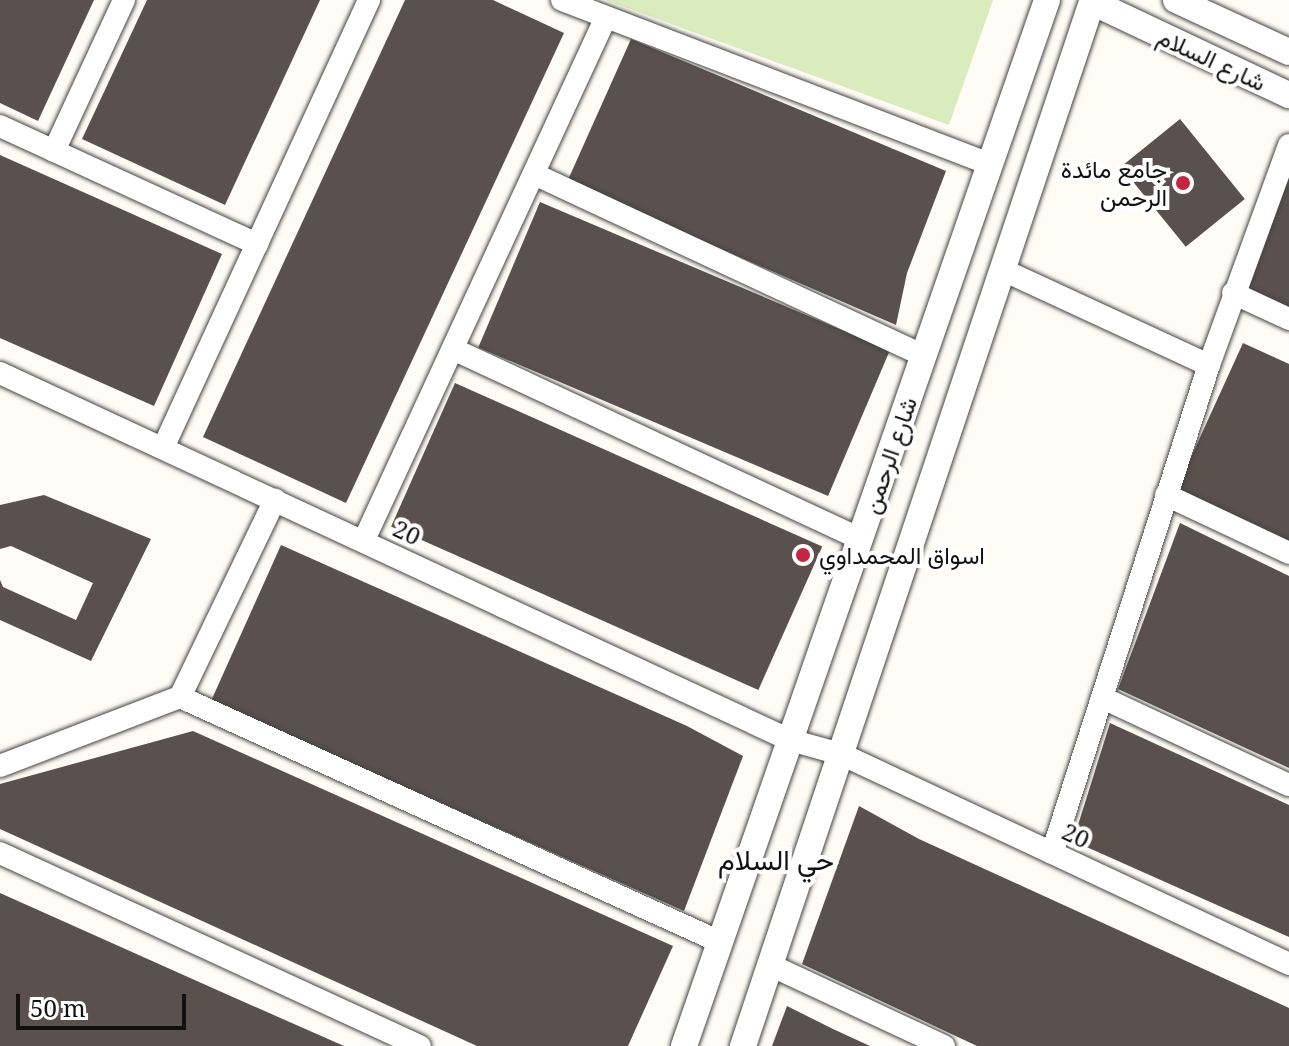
<!DOCTYPE html>
<html>
<head>
<meta charset="utf-8">
<style>
	body { margin:0 }
	#map { position:relative; width:1289px; height:1046px; overflow:hidden; background:#fffcf5; font-family:"Noto Serif",Vazirmatn,serif }
	div>[style] { position:absolute }
	.green>* { inset:0; background:#daebbd }
	.building>* { inset:0; background:#5a504d; transform-origin:0 0 }
	.roads { filter:drop-shadow(0 0 2px #444) drop-shadow(0 0 2px #444) }
	.minor>* { height:22px; margin:-11px; padding:0 11px; transform-origin:11px; border-radius:11px; background:#fff }
	.tertiary>* { height:26px; margin:-13px; padding:0 13px; transform-origin:13px; border-radius:13px; background:#fff }
	.dots>* { width:22px; height:22px; translate:-50% -50%; box-sizing:border-box; border:4px solid #fff; border-radius:50% }
	span { translate:-50% -50%; white-space:nowrap; text-align:center; line-height:1.15; -webkit-text-stroke:8px #fff; paint-order:stroke }
	.street-label { font-size:24px; color:#111 }
	.poi-label { font-size:24px; color:#111 }
	.right { translate:-100% -50%; text-align:right }
	.left { translate:0 -50%; text-align:left }
	.quarter-label { font-size:28px; color:#111 }
	.scale { position:absolute; left:16px; top:994px; width:170px; height:36px; box-sizing:border-box; border:4px solid #111; border-top:0; padding-left:10px; font-size:24px; line-height:28px; white-space:nowrap; color:#111; -webkit-text-stroke:6px #fff; paint-order:stroke }
</style>
</head>
<body>
<div id="map">
	<div class="green">
		<i style="clip-path:polygon(605px 0,993px 0,949px 125px)"></i>
	</div>
	<div class="building">
		<i style="clip-path:polygon(0 0,94px 0,38px 121px,0 103px)"></i>
		<i style="clip-path:polygon(147px 0,320px 0,225px 205px,82px 139px)"></i>
		<i style="clip-path:polygon(405px 0,493px 0,564px 33px,346px 503px,203px 437px)"></i>
		<i style="clip-path:polygon(631px 39px,946px 171px,907px 273px,896px 325px,567px 182px)"></i>
		<i style="left:1180px;top:119px;width:103px;height:76px;rotate:51deg"></i>
		<i style="clip-path:polygon(0 155px,222px 254px,154px 406px,0 338px)"></i>
		<i style="clip-path:polygon(1289px 173px,1289px 308px,1243px 287px)"></i>
		<i style="left:540px;top:202px;width:380px;height:158px;rotate:23deg"></i>
		<i style="clip-path:polygon(1243px 343px,1289px 364px,1289px 541px,1176px 490px)"></i>
		<i style="left:455px;top:383px;width:402px;height:157px;rotate:24deg"></i>
		<i style="clip-path:polygon(44px 495px,151px 539px,91px 661px,0 620px,0 580px,3px 587px,76px 620px,93px 583px,11px 546px,0 549px,0 505px)"></i>
		<i style="clip-path:polygon(1180px 523px,1289px 576px,1289px 768px,1118px 689px)"></i>
		<i style="clip-path:polygon(281px 545px,687px 726px,743px 756px,684px 911px,211px 701px)"></i>
		<i style="clip-path:polygon(1110px 723px,1289px 805px,1289px 937px,1073px 841px)"></i>
		<i style="clip-path:polygon(193px 731px,673px 946px,628px 1046px,477px 1046px,0 829px,0 784px)"></i>
		<i style="clip-path:polygon(859px 806px,919px 839px,1289px 1008px,1289px 1046px,977px 1046px,802px 964px)"></i>
		<i style="clip-path:polygon(0 893px,226px 994px,344px 1046px,0 1046px)"></i>
		<i style="clip-path:polygon(787px 1006px,833px 1029px,870px 1046px,772px 1046px)"></i>
	</div>
	<div class="roads">
		<div class="minor">
			<i style="left:562px;top:0;width:458px;rotate:21deg"></i>
			<i style="left:0;top:126px;width:283px;rotate:24.7deg"></i>
			<i style="left:54px;top:151px;width:166px;rotate:-65.1deg"></i>
			<i style="left:534px;top:174px;width:430px;rotate:25deg"></i>
			<i style="left:1003px;top:270px;width:227px;rotate:24.8deg"></i>
			<i style="left:1233px;top:293px;width:62px;rotate:24.9deg"></i>
			<i style="left:453px;top:349px;width:449px;rotate:25deg"></i>
			<i style="left:0;top:373px;width:871px;rotate:24.92deg"></i>
			<i style="left:790px;top:740px;width:53px;rotate:15.4deg"></i>
			<i style="left:841px;top:754px;width:495px;rotate:25.1deg"></i>
			<i style="left:163px;top:448px;width:493px;rotate:-65.3deg"></i>
			<i style="left:1166px;top:495px;width:136px;rotate:25.2deg"></i>
			<i style="left:364px;top:540px;width:576px;rotate:-65.17deg"></i>
			<i style="left:180px;top:697px;width:593px;rotate:24.4deg"></i>
			<i style="left:1103px;top:698px;width:205px;rotate:25.1deg"></i>
			<i style="left:0;top:766px;width:193px;rotate:-21deg"></i>
			<i style="left:180px;top:697px;width:219px;rotate:-64.3deg"></i>
			<i style="left:0;top:853px;width:462px;rotate:24.7deg"></i>
			<i style="left:1052px;top:853px;width:513px;rotate:-72.17deg"></i>
			<i style="left:1209px;top:365px;width:234px;rotate:-70deg"></i>
			<i style="left:770px;top:965px;width:192px;rotate:25deg"></i>
		</div>
		<div class="tertiary">
			<i style="left:1176px;top:0;width:124px;rotate:24.7deg"></i>
			<i style="left:684px;top:1046px;width:1107px;rotate:-70.86deg"></i>
			<i style="left:743px;top:1046px;width:1101px;rotate:-71.52deg"></i>
			<i style="left:1092px;top:2px;width:218px;rotate:25.3deg"></i>
		</div>
	</div>
	<div class="dots">
		<i style="left:1183px;top:183px;background:#c32640"></i>
		<i style="left:803px;top:555px;background:#c32640"></i>
	</div>
	<div class="street-label">
		<span style="left:1212px;top:59px;rotate:25deg">شارع السلام</span>
		<span style="left:889px;top:455px;rotate:-71deg">شارع الرحمن</span>
		<span style="left:407px;top:532px;rotate:25deg">20</span>
		<span style="left:1076px;top:835px;rotate:25deg">20</span>
	</div>
	<div class="poi-label">
		<span class="right" style="left:1167px;top:183px">جامع مائدة<br>الرحمن</span>
		<span class="left" style="left:819px;top:555px">اسواق المحمداوي</span>
	</div>
	<div class="quarter-label">
		<span style="left:776px;top:859px">حي السلام</span>
	</div>
	<div class="scale">50 m</div>
</div>
</body>
</html>
